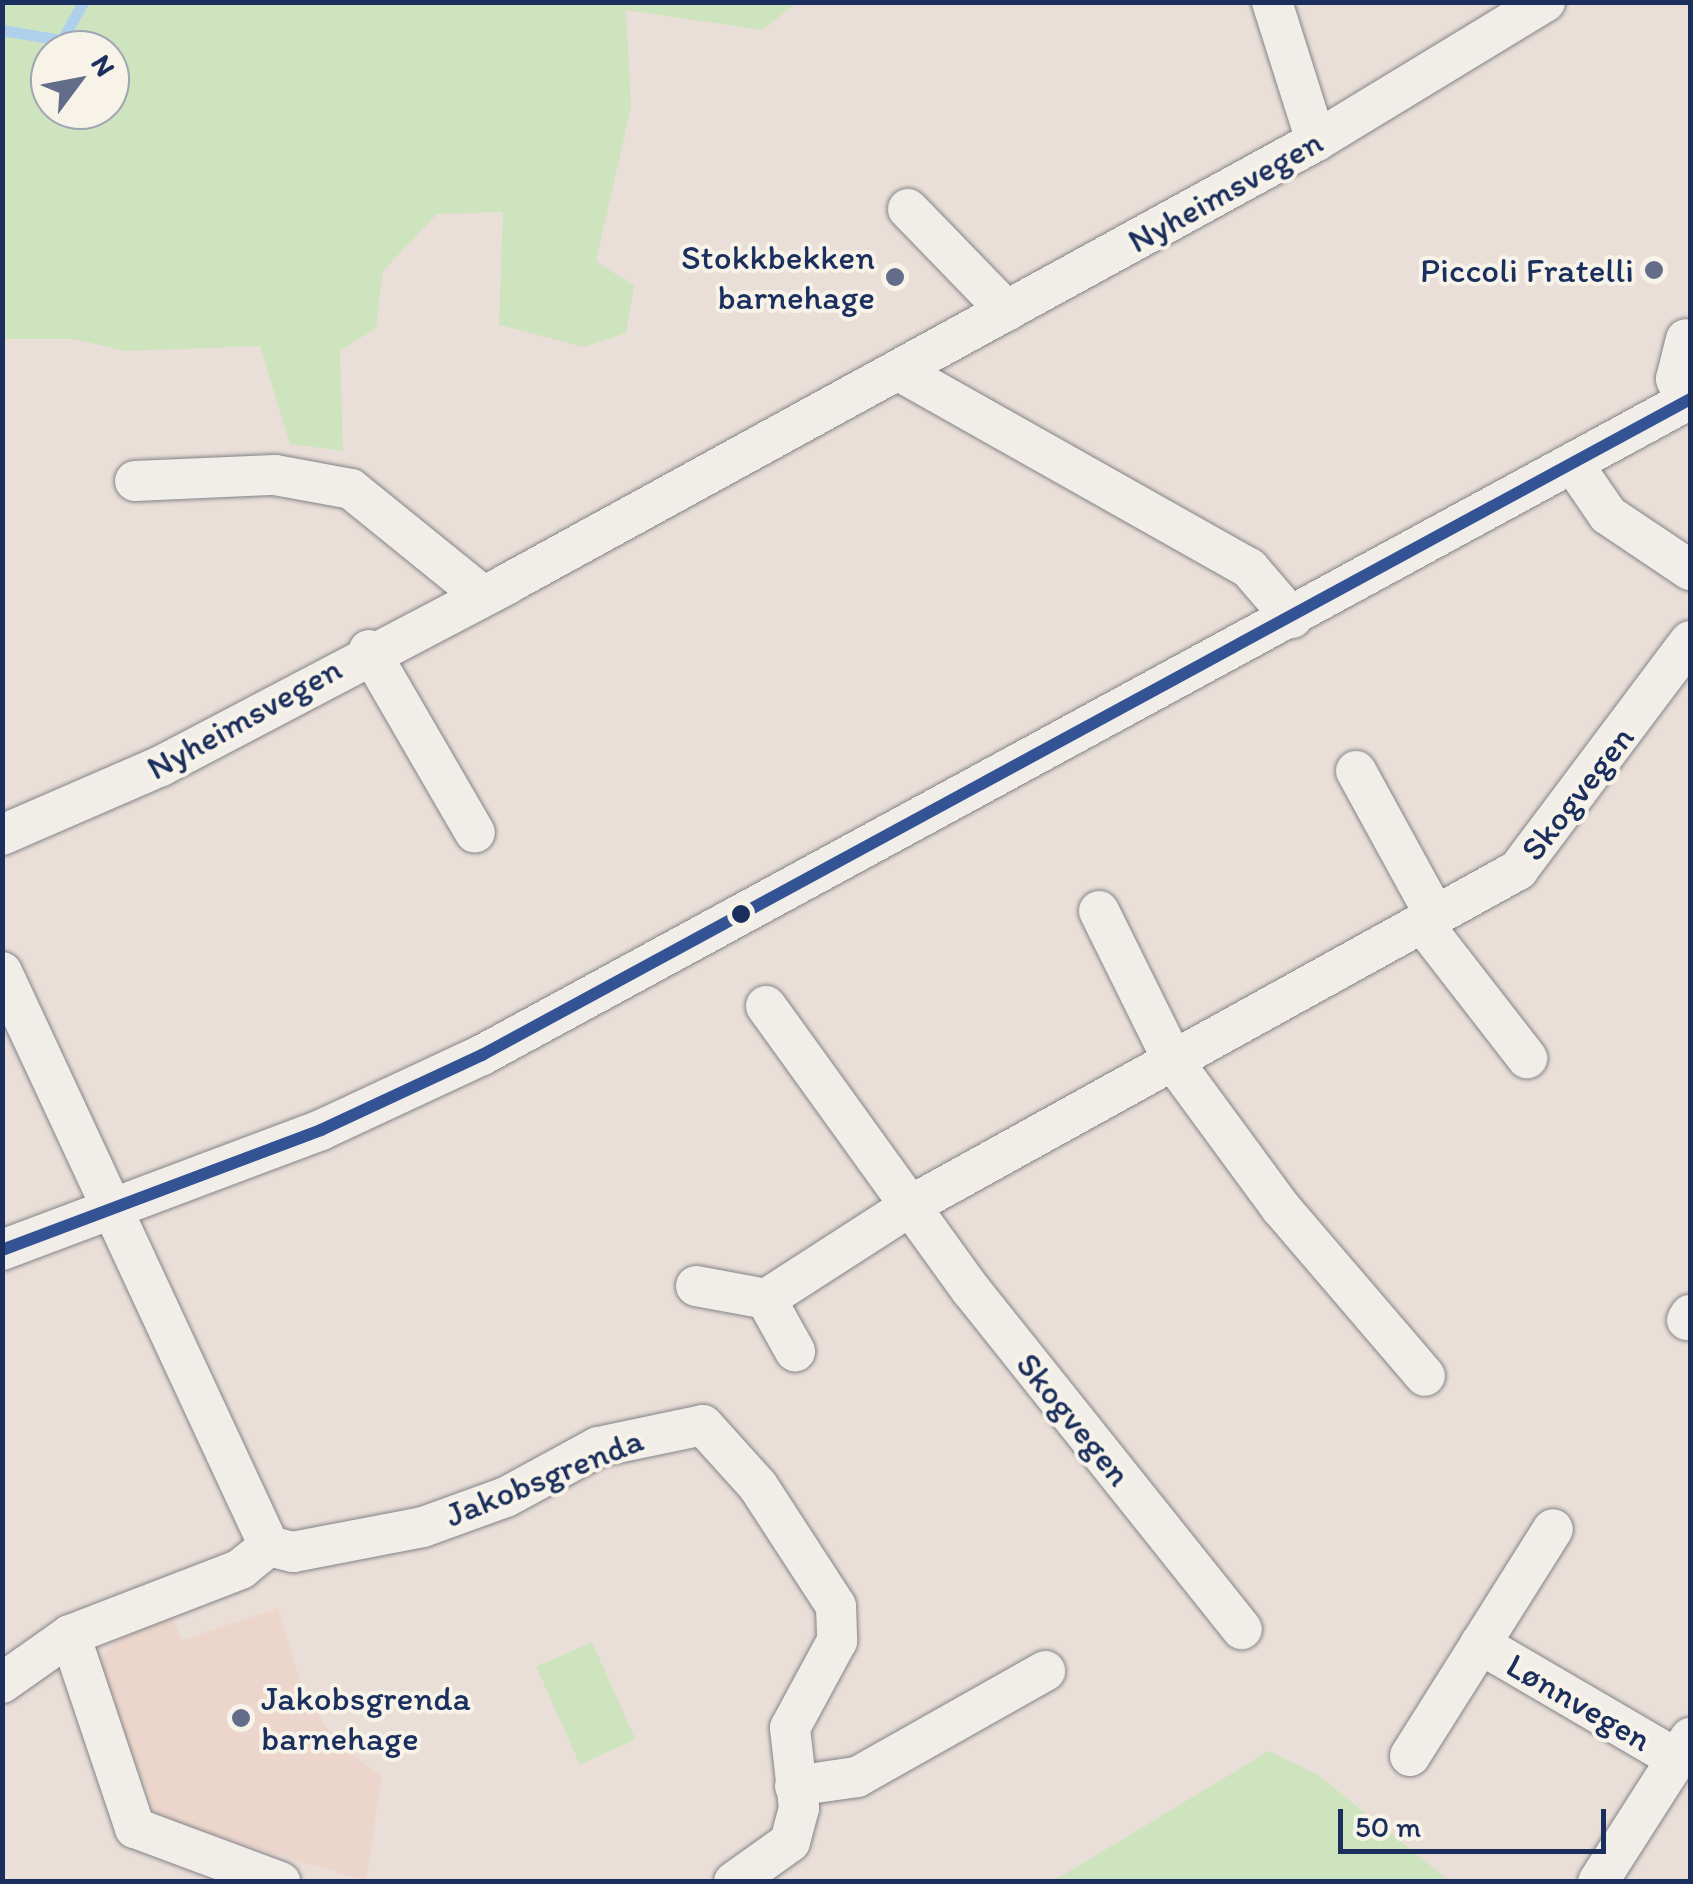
<!DOCTYPE html>
<html>
<head>
<meta charset="utf-8">
<style>
	body { margin:0 }
	#map { position:relative; width:1693px; height:1884px; overflow:hidden; background:#eadfd8; font-family:Itim,sans-serif }
	div>[style] { position:absolute }
	.built>* { inset:0; background:#ecd6cb }
	.green>* { inset:0; background:#cee4be; transform-origin:0 0 }
	.stream>* { height:11px; margin:-5.5px; padding:0 5.5px; transform-origin:5.5px; border-radius:5.5px; background:#afd0eb }
	.roads { filter:drop-shadow(0 0 2px #848389) drop-shadow(0 0 2px #848389) }
	.minor>* { height:40px; margin:-20px; padding:0 20px; transform-origin:20px; border-radius:20px; background:#f1eeea }
	.bus-1>* { height:12px; margin:-6px; padding:0 6px; transform-origin:6px; border-radius:6px; background:#335395 }
	.dots>* { width:28px; height:28px; translate:-50% -50%; box-sizing:border-box; border:5px solid #f7f3e8; border-radius:50% }
	span { translate:-50% -50%; white-space:nowrap; text-align:center; line-height:1.15; -webkit-text-stroke:8px #f7f3e8; paint-order:stroke }
	.street-label { font-size:35px; color:#1b2f5e }
	.poi-label { font-size:35px; color:#1b2f5e }
	.right { translate:-100% -50%; text-align:right }
	.left { translate:0 -50%; text-align:left }
	.frame { position:absolute; inset:0; border:5px solid #1b2f5e; pointer-events:none }
	.north { position:absolute; left:30px; top:30px; width:100px; height:100px; box-sizing:border-box; background:#f7f3e8; border:2px solid #9fa5b1; border-radius:50%; rotate:58deg; font-size:28px; font-weight:700; line-height:40px; text-align:center; color:#1b2f5e }
	.north::after { content:''; display:block; margin:auto; width:35px; height:45px; background:#636d89; clip-path:polygon(50% 0,100% 100%,50% 72%,0 100%) }
	.scale { position:absolute; left:1338px; top:1809px; width:268px; height:45px; box-sizing:border-box; border:5px solid #1b2f5e; border-top:0; padding-left:12px; font-size:30px; line-height:35px; white-space:nowrap; color:#1b2f5e; -webkit-text-stroke:8px #f7f3e8; paint-order:stroke }
</style>
</head>
<body>
<div id="map">
	<div class="built">
		<i style="clip-path:polygon(278px 1608px,305px 1696px,339px 1745px,382px 1776px,366px 1881px,158px 1819px,98px 1663px,117px 1639px,171px 1615px,182px 1640px)"></i>
	</div>
	<div class="green">
		<i style="clip-path:polygon(evenodd,2px 3px,3px 2px,796px 3px,762px 30px,626px 10px,631px 107px,596px 261px,634px 286px,626px 333px,584px 347px,499px 325px,503px 212px,437px 214px,383px 271px,376px 328px,340px 351px,343px 451px,290px 444px,260px 346px,125px 351px,74px 339px,3px 339px,2px 3px,50px 50px,110px 50px,110px 110px,50px 110px,50px 50px)"></i>
		<i style="left:592px;top:1642px;width:107px;height:61px;rotate:66deg"></i>
		<i style="clip-path:polygon(1269px 1751px,1318px 1775px,1450px 1881px,1053px 1881px)"></i>
	</div>
	<div class="stream">
		<i style="left:2px;top:30px;width:61px;rotate:9.5deg"></i>
		<i style="left:62px;top:40px;width:43px;rotate:-61.1deg"></i>
	</div>
	<div class="roads">
		<div class="minor">
			<i style="left:1272px;top:2px;width:146px;rotate:72.4deg"></i>
			<i style="left:908px;top:209px;width:142px;rotate:45.9deg"></i>
			<i style="left:899px;top:371px;width:402px;rotate:29.4deg"></i>
			<i style="left:1249px;top:568px;width:66px;rotate:49.3deg"></i>
			<i style="left:1685px;top:402px;width:25px;rotate:-111deg"></i>
			<i style="left:1676px;top:379px;width:41px;rotate:-76deg"></i>
			<i style="left:1573px;top:464px;width:62px;rotate:55.5deg"></i>
			<i style="left:1608px;top:515px;width:99px;rotate:33.9deg"></i>
			<i style="left:135px;top:481px;width:140px;rotate:-2.5deg"></i>
			<i style="left:275px;top:475px;width:77px;rotate:10.4deg"></i>
			<i style="left:351px;top:489px;width:170px;rotate:39deg"></i>
			<i style="left:369px;top:650px;width:211px;rotate:59.9deg"></i>
			<i style="left:1356px;top:771px;width:166px;rotate:61.3deg"></i>
			<i style="left:2px;top:835px;width:173px;rotate:-23.5deg"></i>
			<i style="left:161px;top:766px;width:391px;rotate:-27.7deg"></i>
			<i style="left:507px;top:584px;width:922px;rotate:-28.7deg"></i>
			<i style="left:1316px;top:141px;width:268px;rotate:-31.3deg"></i>
			<i style="left:1099px;top:911px;width:167px;rotate:63.7deg"></i>
			<i style="left:1173px;top:1061px;width:182px;rotate:53.7deg"></i>
			<i style="left:1281px;top:1208px;width:221px;rotate:49.4deg"></i>
			<i style="left:1423px;top:924px;width:170px;rotate:52.2deg"></i>
			<i style="left:2px;top:972px;width:633px;rotate:65.05deg"></i>
			<i style="left:766px;top:1006px;width:350px;rotate:54.2deg"></i>
			<i style="left:971px;top:1290px;width:434px;rotate:51.4deg"></i>
			<i style="left:2px;top:1250px;width:341px;rotate:-20.6deg"></i>
			<i style="left:321px;top:1130px;width:178px;rotate:-25deg"></i>
			<i style="left:482px;top:1055px;width:1375px;rotate:-28.5deg"></i>
			<i style="left:696px;top:1286px;width:71px;rotate:10.5deg"></i>
			<i style="left:766px;top:1299px;width:177px;rotate:-32.8deg"></i>
			<i style="left:915px;top:1203px;width:689px;rotate:-28.91deg"></i>
			<i style="left:1518px;top:870px;width:286px;rotate:-53.1deg"></i>
			<i style="left:766px;top:1299px;width:60px;rotate:60.9deg"></i>
			<i style="left:1687px;top:1320px;width:6px;rotate:-59deg"></i>
			<i style="left:269px;top:1546px;width:25px;rotate:14deg"></i>
			<i style="left:293px;top:1552px;width:132px;rotate:-10.9deg"></i>
			<i style="left:423px;top:1527px;width:88px;rotate:-19.9deg"></i>
			<i style="left:506px;top:1497px;width:105px;rotate:-28.5deg"></i>
			<i style="left:598px;top:1447px;width:107px;rotate:-11.8deg"></i>
			<i style="left:703px;top:1425px;width:82px;rotate:48deg"></i>
			<i style="left:758px;top:1486px;width:143px;rotate:57deg"></i>
			<i style="left:836px;top:1606px;width:35px;rotate:88deg"></i>
			<i style="left:837px;top:1641px;width:99px;rotate:118.4deg"></i>
			<i style="left:790px;top:1728px;width:81px;rotate:83.6deg"></i>
			<i style="left:799px;top:1808px;width:35px;rotate:105deg"></i>
			<i style="left:790px;top:1842px;width:69px;rotate:144.5deg"></i>
			<i style="left:269px;top:1546px;width:36px;rotate:141deg"></i>
			<i style="left:241px;top:1569px;width:183px;rotate:158.9deg"></i>
			<i style="left:70px;top:1635px;width:204px;rotate:71.4deg"></i>
			<i style="left:135px;top:1828px;width:155px;rotate:20.4deg"></i>
			<i style="left:1480px;top:1644px;width:228px;rotate:30.3deg"></i>
			<i style="left:2px;top:1683px;width:83px;rotate:-35.2deg"></i>
			<i style="left:1410px;top:1756px;width:268px;rotate:-57.8deg"></i>
			<i style="left:795px;top:1786px;width:63px;rotate:-8.3deg"></i>
			<i style="left:857px;top:1777px;width:216px;rotate:-29.4deg"></i>
			<i style="left:1598px;top:1882px;width:171px;rotate:-57.4deg"></i>
		</div>
	</div>
	<div class="bus-1">
		<i style="left:2px;top:1250px;width:341px;rotate:-20.6deg"></i>
		<i style="left:321px;top:1130px;width:178px;rotate:-25deg"></i>
		<i style="left:482px;top:1055px;width:1375px;rotate:-28.5deg"></i>
	</div>
	<div class="dots">
		<i style="left:1654px;top:270px;background:#636d89"></i>
		<i style="left:895px;top:277px;background:#636d89"></i>
		<i style="left:741px;top:914px;background:#1b2f5e"></i>
		<i style="left:241px;top:1718px;background:#636d89"></i>
	</div>
	<div class="street-label">
		<span style="left:1225px;top:191px;rotate:-29deg">Nyheimsvegen</span>
		<span style="left:244px;top:718px;rotate:-29deg">Nyheimsvegen</span>
		<span style="left:1577px;top:793px;rotate:-52deg">Skogvegen</span>
		<span style="left:1074px;top:1419px;rotate:51deg">Skogvegen</span>
		<span style="left:544px;top:1477px;rotate:-22deg">Jakobsgrenda</span>
		<span style="left:1579px;top:1702px;rotate:30deg">Lønnvegen</span>
	</div>
	<div class="poi-label">
		<span class="right" style="left:875px;top:277px">Stokkbekken<br>barnehage</span>
		<span class="right" style="left:1634px;top:270px">Piccoli Fratelli</span>
		<span class="left" style="left:261px;top:1718px">Jakobsgrenda<br>barnehage</span>
	</div>
	<div class="frame"></div>
	<div class="north">N</div>
	<div class="scale">50 m</div>
</div>
</body>
</html>
